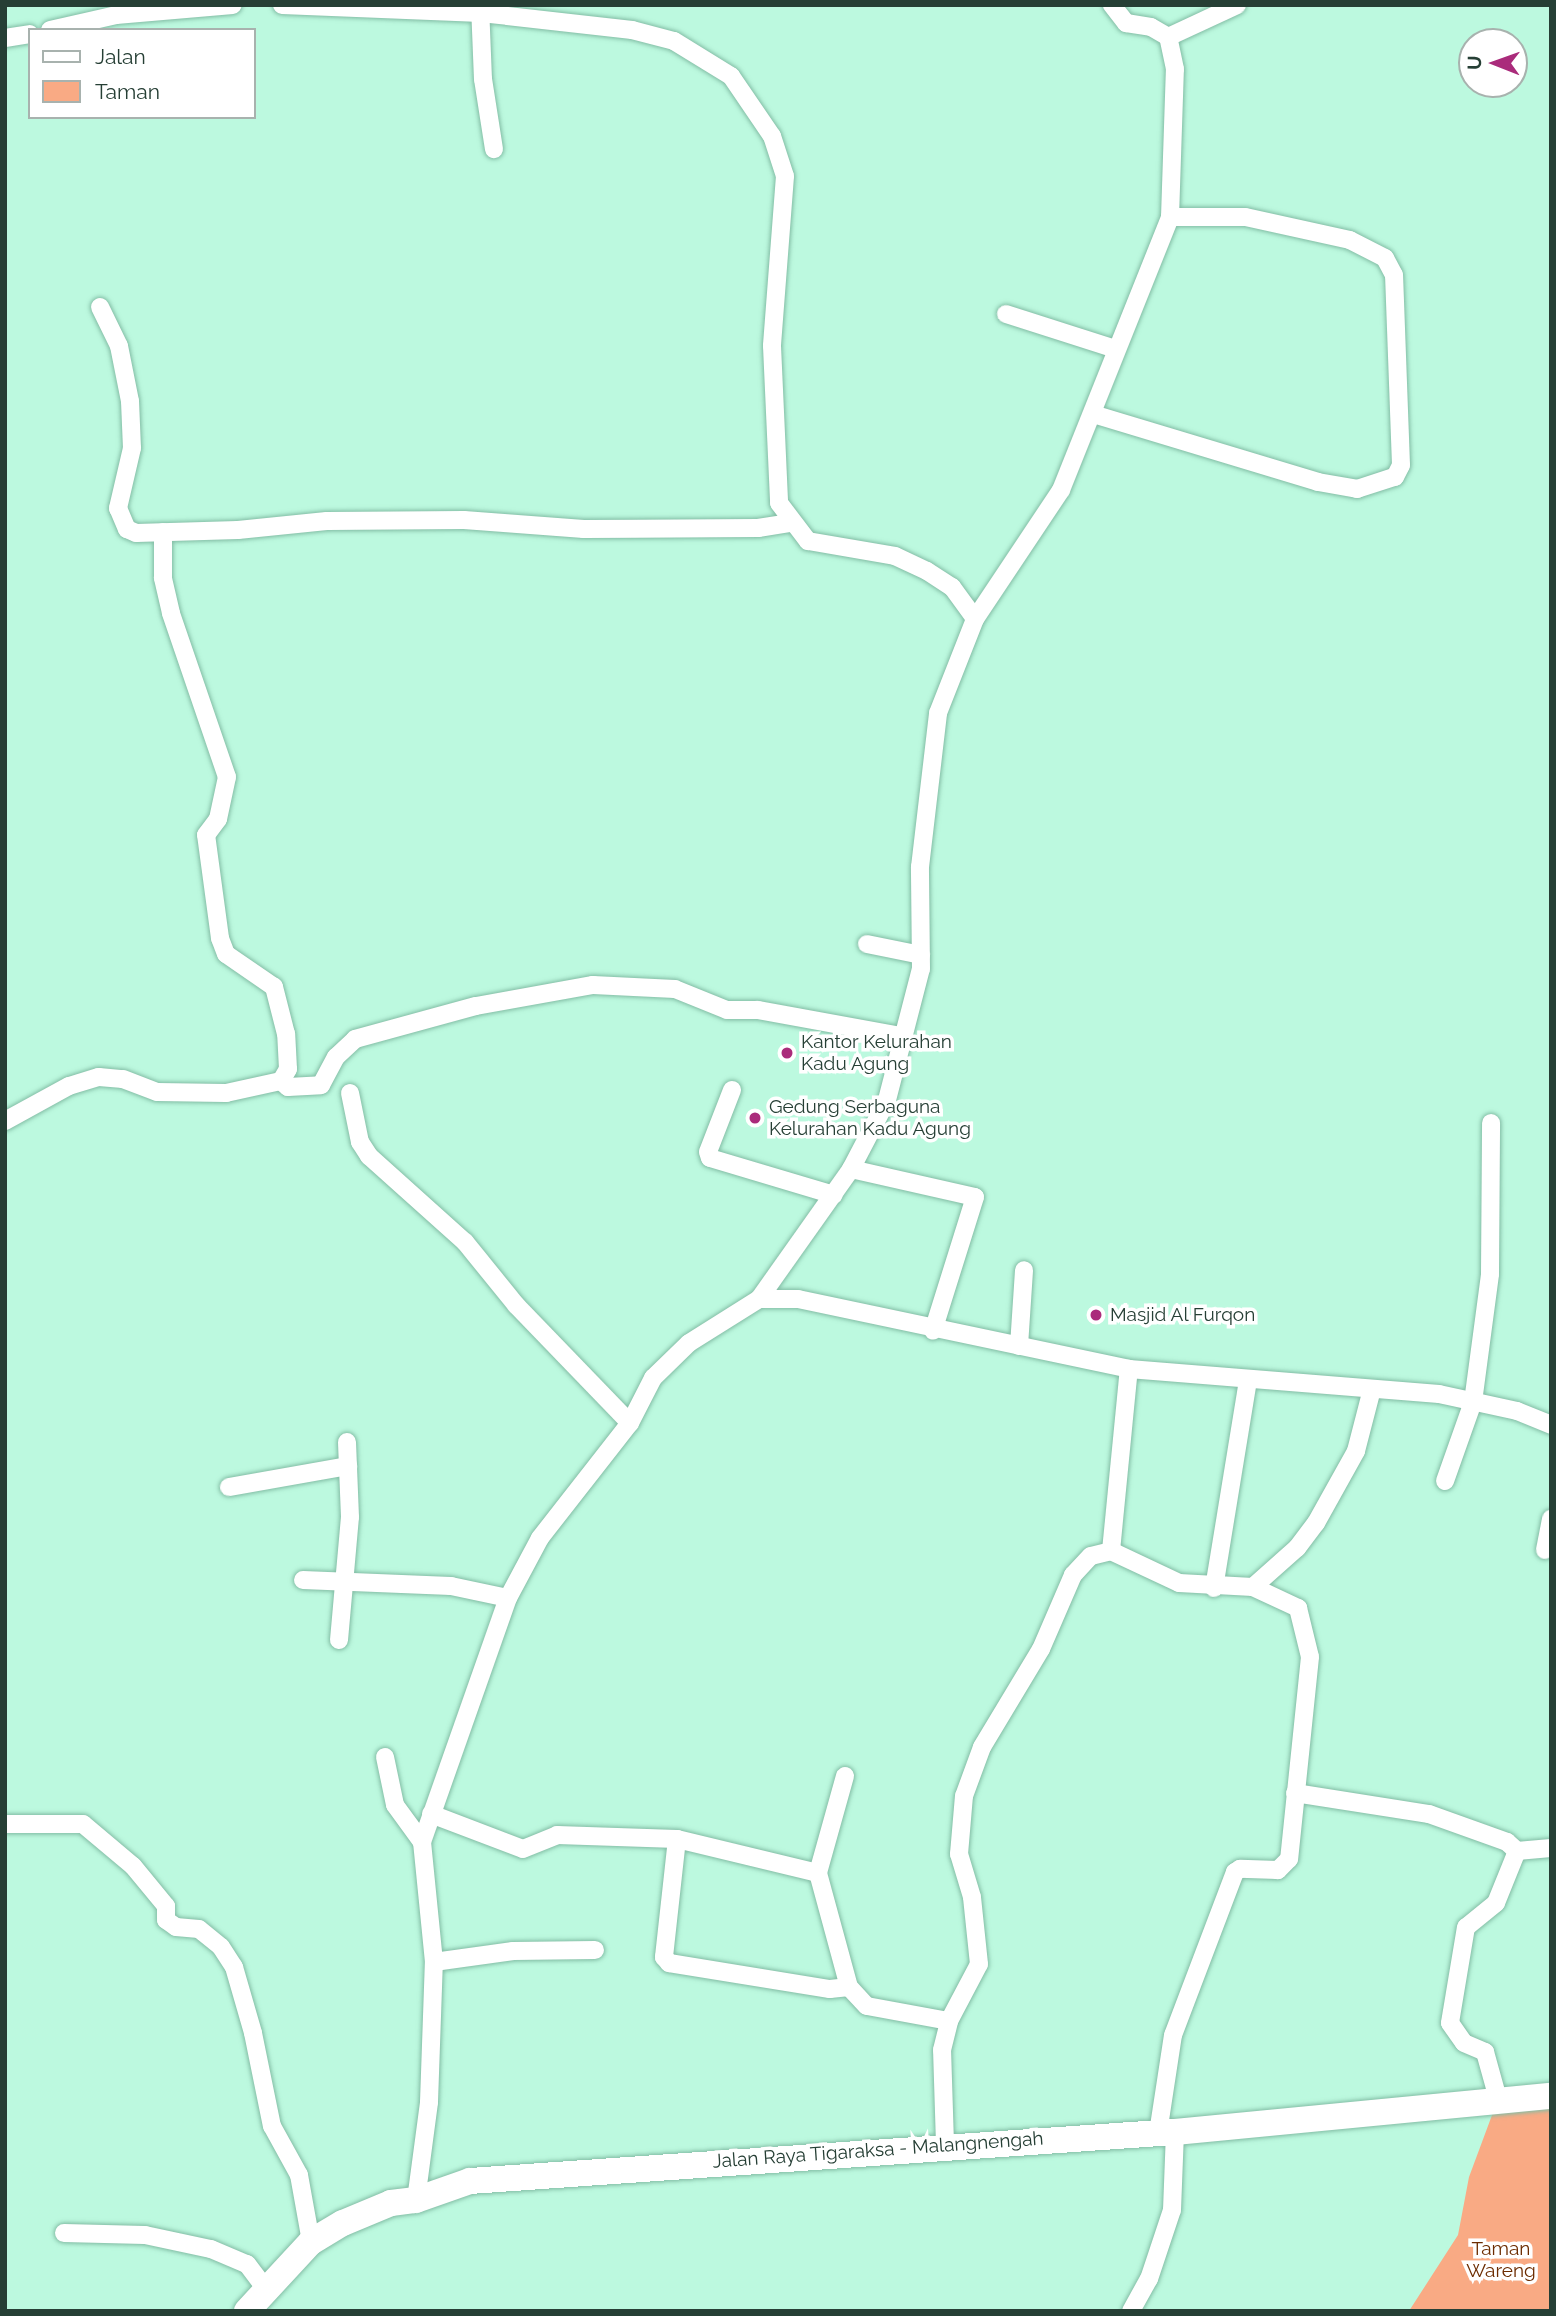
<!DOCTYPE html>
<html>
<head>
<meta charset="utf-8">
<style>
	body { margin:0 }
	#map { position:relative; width:1556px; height:2316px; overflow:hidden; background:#bcf9df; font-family:Raleway,sans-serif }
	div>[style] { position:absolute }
	.green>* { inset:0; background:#f9aa84 }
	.roads { filter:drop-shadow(0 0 2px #83bda5) drop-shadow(0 0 2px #83bda5) }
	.street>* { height:18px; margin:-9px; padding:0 9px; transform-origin:9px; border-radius:9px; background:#fff }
	.primary>* { height:26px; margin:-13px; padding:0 13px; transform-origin:13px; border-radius:13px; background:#fff }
	.dots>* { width:19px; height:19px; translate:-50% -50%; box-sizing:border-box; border:4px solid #fff; border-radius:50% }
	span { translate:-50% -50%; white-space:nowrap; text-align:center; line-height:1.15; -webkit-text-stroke:7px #fff; paint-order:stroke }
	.poi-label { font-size:19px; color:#263f35 }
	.left { translate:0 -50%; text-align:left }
	.street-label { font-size:19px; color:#263f35 }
	.park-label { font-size:19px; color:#6c2c01 }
	.frame { position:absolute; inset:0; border:7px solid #263f35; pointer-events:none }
	.legend { position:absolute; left:28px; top:28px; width:228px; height:91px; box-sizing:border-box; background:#fff; border:2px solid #a8b2ae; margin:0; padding:9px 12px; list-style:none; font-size:21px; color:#263f35 }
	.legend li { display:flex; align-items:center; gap:14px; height:35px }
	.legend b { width:35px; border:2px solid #a8b2ae }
	.north { position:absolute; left:1458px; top:28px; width:70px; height:70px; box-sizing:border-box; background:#fff; border:2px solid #a8b2ae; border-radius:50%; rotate:271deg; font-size:19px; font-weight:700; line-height:28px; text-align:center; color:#263f35 }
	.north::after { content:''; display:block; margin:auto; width:24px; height:32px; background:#aa2b7b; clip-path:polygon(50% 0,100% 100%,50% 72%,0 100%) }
</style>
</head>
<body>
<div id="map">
	<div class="green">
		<i style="clip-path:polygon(1551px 2096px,1551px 2311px,1409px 2311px,1458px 2235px,1469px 2177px,1498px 2099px)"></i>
	</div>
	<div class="roads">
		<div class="street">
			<i style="left:282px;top:5px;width:199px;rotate:2.3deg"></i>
			<i style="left:481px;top:13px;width:152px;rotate:6.4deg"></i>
			<i style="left:632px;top:30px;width:43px;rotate:14.7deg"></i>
			<i style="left:674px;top:41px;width:67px;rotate:31.6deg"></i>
			<i style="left:731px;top:76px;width:73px;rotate:55.7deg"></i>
			<i style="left:772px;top:136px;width:42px;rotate:72deg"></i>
			<i style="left:785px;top:176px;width:170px;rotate:94.4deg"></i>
			<i style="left:772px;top:346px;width:157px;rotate:87.4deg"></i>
			<i style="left:779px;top:503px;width:48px;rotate:52.7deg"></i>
			<i style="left:808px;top:541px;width:88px;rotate:9.8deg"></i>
			<i style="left:895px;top:556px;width:35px;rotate:25deg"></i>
			<i style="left:927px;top:571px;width:30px;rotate:33deg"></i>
			<i style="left:952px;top:587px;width:39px;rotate:54deg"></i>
			<i style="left:480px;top:5px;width:74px;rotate:87.7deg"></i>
			<i style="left:483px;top:79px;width:71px;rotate:81.1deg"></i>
			<i style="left:1112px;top:5px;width:23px;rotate:52deg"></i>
			<i style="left:1126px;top:23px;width:25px;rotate:9deg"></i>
			<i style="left:1151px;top:27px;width:20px;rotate:30deg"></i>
			<i style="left:50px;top:30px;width:68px;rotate:-12.8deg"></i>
			<i style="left:116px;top:15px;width:117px;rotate:-4.9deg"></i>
			<i style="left:5px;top:38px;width:25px;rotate:-9deg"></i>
			<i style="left:100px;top:307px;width:43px;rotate:64deg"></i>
			<i style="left:119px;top:346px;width:56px;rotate:78.7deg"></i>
			<i style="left:130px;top:401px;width:47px;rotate:87.6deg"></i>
			<i style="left:132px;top:448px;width:62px;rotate:103.1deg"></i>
			<i style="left:118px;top:508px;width:23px;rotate:67deg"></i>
			<i style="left:127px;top:529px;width:10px;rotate:24deg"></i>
			<i style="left:136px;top:533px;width:102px;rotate:-1.7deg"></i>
			<i style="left:238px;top:530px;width:89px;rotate:-5.8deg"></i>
			<i style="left:327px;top:521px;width:137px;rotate:-0.4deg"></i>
			<i style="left:464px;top:520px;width:120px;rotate:4.3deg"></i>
			<i style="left:584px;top:529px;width:174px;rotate:-0.3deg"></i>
			<i style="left:758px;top:528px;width:33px;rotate:-9deg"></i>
			<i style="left:1006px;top:314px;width:115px;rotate:17.7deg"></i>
			<i style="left:1093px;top:414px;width:235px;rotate:16.8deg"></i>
			<i style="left:1318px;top:482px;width:40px;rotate:10deg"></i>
			<i style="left:1357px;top:489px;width:40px;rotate:-18deg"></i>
			<i style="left:1395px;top:477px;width:13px;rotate:-63deg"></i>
			<i style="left:1401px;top:465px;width:190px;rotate:-92.1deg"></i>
			<i style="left:1394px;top:275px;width:19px;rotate:-118deg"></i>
			<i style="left:1385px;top:258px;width:39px;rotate:-153deg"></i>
			<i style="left:1350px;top:240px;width:107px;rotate:-167.6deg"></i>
			<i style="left:1245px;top:217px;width:75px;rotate:180deg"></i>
			<i style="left:867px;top:944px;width:55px;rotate:11.5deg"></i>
			<i style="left:281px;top:1081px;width:9px;rotate:41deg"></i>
			<i style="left:288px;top:1087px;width:33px;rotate:-3deg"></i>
			<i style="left:321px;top:1085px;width:32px;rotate:-62deg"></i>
			<i style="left:336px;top:1057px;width:26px;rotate:-43deg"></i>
			<i style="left:355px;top:1039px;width:125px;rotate:-15.3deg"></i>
			<i style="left:476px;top:1006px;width:119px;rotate:-10.2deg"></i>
			<i style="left:593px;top:985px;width:82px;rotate:2.8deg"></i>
			<i style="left:675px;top:989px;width:56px;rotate:22deg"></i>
			<i style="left:727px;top:1010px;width:31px"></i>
			<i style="left:758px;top:1010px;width:145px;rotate:10.3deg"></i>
			<i style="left:732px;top:1090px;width:66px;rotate:111.2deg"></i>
			<i style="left:708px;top:1152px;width:6px;rotate:72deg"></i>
			<i style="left:710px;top:1158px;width:129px;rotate:16.6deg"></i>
			<i style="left:350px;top:1093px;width:50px;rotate:78.5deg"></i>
			<i style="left:360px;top:1142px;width:17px;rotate:57deg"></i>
			<i style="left:369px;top:1156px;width:129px;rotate:41.9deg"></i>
			<i style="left:465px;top:1242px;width:81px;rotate:51deg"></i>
			<i style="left:516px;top:1305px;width:164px;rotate:46deg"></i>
			<i style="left:5px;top:1121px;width:73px;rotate:-28.7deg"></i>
			<i style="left:69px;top:1086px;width:31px;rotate:-17deg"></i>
			<i style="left:99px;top:1077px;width:24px;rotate:5deg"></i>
			<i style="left:123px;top:1079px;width:36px;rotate:21deg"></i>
			<i style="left:157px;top:1092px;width:69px;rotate:0.8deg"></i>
			<i style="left:226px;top:1093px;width:56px;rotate:-12.3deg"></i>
			<i style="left:281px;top:1081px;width:14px;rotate:-60deg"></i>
			<i style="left:288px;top:1069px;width:35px;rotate:-93deg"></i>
			<i style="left:286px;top:1034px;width:49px;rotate:-104.3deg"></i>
			<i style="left:274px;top:987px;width:58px;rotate:-145.5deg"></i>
			<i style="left:226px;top:954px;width:17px;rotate:-111deg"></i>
			<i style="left:220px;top:938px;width:104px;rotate:-97.7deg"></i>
			<i style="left:206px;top:835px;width:20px;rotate:-53deg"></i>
			<i style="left:218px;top:819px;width:43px;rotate:-77.9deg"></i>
			<i style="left:227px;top:777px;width:173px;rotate:-108.9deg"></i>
			<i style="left:171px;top:613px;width:36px;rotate:-103deg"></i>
			<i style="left:163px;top:578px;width:46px;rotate:-90deg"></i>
			<i style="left:851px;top:1169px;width:127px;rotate:12.7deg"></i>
			<i style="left:975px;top:1197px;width:140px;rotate:107.4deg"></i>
			<i style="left:759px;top:1299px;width:39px"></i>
			<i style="left:798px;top:1299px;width:338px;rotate:11.9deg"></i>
			<i style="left:1129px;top:1369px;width:311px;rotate:4.6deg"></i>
			<i style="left:1439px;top:1394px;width:80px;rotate:12.3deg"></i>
			<i style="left:1517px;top:1411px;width:37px;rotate:22deg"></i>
			<i style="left:1019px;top:1346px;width:76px;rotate:-86.2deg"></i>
			<i style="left:1445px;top:1481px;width:84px;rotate:-70.5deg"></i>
			<i style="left:1473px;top:1402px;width:129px;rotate:-82.4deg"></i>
			<i style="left:1490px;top:1274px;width:151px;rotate:-89.6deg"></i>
			<i style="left:229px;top:1487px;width:121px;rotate:-10deg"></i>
			<i style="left:1545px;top:1550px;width:32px;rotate:-79deg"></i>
			<i style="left:1111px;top:1551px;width:75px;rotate:25.2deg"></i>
			<i style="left:1179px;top:1583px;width:74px;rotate:3.1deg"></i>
			<i style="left:1253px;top:1587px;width:50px;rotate:25deg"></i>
			<i style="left:1298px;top:1608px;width:50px;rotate:76.2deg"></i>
			<i style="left:1310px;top:1657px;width:203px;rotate:95.9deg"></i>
			<i style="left:1289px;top:1859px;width:16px;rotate:135deg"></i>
			<i style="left:1278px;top:1870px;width:38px;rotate:-178deg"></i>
			<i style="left:1240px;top:1869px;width:6px;rotate:149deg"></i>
			<i style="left:1235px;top:1872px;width:174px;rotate:110.8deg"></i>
			<i style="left:1173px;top:2035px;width:99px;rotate:98.7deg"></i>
			<i style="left:303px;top:1580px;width:148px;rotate:2.3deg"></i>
			<i style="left:451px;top:1586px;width:58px;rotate:11.9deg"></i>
			<i style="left:1253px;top:1587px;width:59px;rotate:-41.6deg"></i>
			<i style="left:1297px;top:1548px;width:31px;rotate:-53deg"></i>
			<i style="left:1316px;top:1523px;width:82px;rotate:-60.9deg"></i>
			<i style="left:1356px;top:1451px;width:64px;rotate:-75.5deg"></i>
			<i style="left:1214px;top:1588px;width:210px;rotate:-80.7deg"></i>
			<i style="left:339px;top:1640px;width:123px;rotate:-84.9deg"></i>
			<i style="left:350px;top:1517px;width:75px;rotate:-92.3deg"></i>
			<i style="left:385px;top:1757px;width:49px;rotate:78.2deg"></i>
			<i style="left:395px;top:1805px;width:46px;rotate:53.9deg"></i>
			<i style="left:845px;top:1776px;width:101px;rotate:105.6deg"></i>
			<i style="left:818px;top:1873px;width:118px;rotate:74.8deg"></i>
			<i style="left:1295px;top:1793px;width:136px;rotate:8.9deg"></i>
			<i style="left:1429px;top:1814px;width:83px;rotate:19.7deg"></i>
			<i style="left:1507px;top:1842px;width:13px;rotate:42deg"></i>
			<i style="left:1517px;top:1851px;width:56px;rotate:112deg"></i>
			<i style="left:1496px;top:1903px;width:38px;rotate:141deg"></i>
			<i style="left:1466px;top:1927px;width:97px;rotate:99.5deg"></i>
			<i style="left:1450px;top:2023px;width:24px;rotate:55deg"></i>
			<i style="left:1464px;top:2043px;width:23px;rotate:23deg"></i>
			<i style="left:1485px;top:2052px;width:49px;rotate:74.5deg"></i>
			<i style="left:431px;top:1814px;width:98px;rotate:20.8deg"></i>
			<i style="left:523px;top:1849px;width:37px;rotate:-22deg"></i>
			<i style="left:557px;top:1835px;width:120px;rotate:1.9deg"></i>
			<i style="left:677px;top:1839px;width:145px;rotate:13.6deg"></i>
			<i style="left:5px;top:1824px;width:78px"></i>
			<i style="left:83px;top:1824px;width:65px;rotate:40deg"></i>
			<i style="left:133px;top:1866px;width:52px;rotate:50.5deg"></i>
			<i style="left:166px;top:1906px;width:14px;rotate:90deg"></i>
			<i style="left:166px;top:1920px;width:12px;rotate:35deg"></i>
			<i style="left:176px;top:1927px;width:23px;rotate:5deg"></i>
			<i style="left:199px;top:1929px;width:28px;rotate:39deg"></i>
			<i style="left:221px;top:1947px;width:24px;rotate:57deg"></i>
			<i style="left:234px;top:1967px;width:69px;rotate:73.9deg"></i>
			<i style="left:253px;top:2033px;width:95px;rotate:78.5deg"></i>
			<i style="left:272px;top:2126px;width:56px;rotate:61.1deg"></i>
			<i style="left:299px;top:2175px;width:68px;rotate:79.8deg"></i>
			<i style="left:677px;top:1839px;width:119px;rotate:96.3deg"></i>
			<i style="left:664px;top:1957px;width:8px;rotate:50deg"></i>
			<i style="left:669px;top:1963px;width:163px;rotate:9.2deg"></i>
			<i style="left:830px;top:1989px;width:19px;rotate:-6deg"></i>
			<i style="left:849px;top:1987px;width:26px;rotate:47deg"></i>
			<i style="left:867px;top:2006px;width:83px;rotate:10.4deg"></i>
			<i style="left:1517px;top:1851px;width:34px;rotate:-5deg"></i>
			<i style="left:434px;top:1962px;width:80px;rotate:-7.9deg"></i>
			<i style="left:513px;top:1951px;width:82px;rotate:-0.7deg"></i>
			<i style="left:945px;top:2144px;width:94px;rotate:-91.8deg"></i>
			<i style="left:942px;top:2050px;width:30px;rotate:-76deg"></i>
			<i style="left:949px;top:2021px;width:64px;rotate:-62.2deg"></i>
			<i style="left:979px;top:1964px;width:67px;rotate:-96deg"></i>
			<i style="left:972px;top:1897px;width:45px;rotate:-106.8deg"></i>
			<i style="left:959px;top:1854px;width:58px;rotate:-85.1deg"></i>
			<i style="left:964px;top:1796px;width:52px;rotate:-69.8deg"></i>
			<i style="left:982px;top:1747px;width:114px;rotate:-59deg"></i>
			<i style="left:1041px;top:1649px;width:81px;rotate:-66.6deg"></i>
			<i style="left:1073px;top:1575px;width:26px;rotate:-47deg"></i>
			<i style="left:1091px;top:1556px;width:21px;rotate:-14deg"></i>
			<i style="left:1111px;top:1551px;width:183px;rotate:-84.4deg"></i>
			<i style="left:416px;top:2200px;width:99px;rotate:-82.4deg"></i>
			<i style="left:429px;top:2102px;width:140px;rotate:-88deg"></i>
			<i style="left:434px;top:1962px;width:121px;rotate:-95.7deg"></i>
			<i style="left:422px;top:1842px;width:259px;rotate:-70.6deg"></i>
			<i style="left:508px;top:1598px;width:68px;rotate:-61.9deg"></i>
			<i style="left:540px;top:1538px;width:146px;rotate:-52deg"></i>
			<i style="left:630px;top:1423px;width:51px;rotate:-62.9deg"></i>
			<i style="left:653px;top:1378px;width:50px;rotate:-44.2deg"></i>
			<i style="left:689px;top:1343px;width:83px;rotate:-32.2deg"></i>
			<i style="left:759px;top:1299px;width:159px;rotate:-54.7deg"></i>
			<i style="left:851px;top:1169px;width:78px;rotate:-62.4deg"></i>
			<i style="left:887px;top:1100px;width:135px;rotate:-75.5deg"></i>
			<i style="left:921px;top:969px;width:102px;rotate:-90.6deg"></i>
			<i style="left:920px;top:867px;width:155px;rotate:-83.3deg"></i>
			<i style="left:938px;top:713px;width:101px;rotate:-68.5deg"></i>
			<i style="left:975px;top:619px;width:155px;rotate:-56.3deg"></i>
			<i style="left:1061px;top:490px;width:294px;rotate:-68.2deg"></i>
			<i style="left:1170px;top:217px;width:148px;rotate:-88.1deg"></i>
			<i style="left:1175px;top:69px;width:33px;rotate:-102deg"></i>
			<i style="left:1168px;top:37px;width:76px;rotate:-24.9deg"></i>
			<i style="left:64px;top:2233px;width:81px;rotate:1.4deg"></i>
			<i style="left:145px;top:2235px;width:67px;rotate:12deg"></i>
			<i style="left:211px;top:2249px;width:39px;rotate:23deg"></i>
			<i style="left:247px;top:2264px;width:31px;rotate:53deg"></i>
			<i style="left:1131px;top:2311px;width:37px;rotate:-61deg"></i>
			<i style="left:1149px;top:2279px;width:73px;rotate:-71.6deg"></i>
			<i style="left:1172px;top:2210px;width:78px;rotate:-87.8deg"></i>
		</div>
		<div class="primary">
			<i style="left:247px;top:2311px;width:94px;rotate:-47.2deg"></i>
			<i style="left:311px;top:2242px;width:37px;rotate:-31deg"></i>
			<i style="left:343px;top:2223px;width:52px;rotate:-22.6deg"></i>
			<i style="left:391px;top:2203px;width:25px;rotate:-7deg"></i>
			<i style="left:416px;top:2200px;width:57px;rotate:-19.4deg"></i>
			<i style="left:470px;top:2181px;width:707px;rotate:-3.98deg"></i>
			<i style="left:1175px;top:2132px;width:378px;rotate:-5.5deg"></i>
		</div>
	</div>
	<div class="dots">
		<i style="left:787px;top:1053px;background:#aa2b7b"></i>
		<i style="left:755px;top:1118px;background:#aa2b7b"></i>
		<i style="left:1096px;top:1315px;background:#aa2b7b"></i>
	</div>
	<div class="poi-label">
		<span class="left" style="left:801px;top:1053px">Kantor Kelurahan<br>Kadu Agung</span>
		<span class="left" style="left:769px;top:1118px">Gedung Serbaguna<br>Kelurahan Kadu Agung</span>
		<span class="left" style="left:1110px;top:1315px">Masjid Al Furqon</span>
	</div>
	<div class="street-label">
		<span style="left:878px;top:2150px;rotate:-4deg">Jalan Raya Tigaraksa - Malangnengah</span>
	</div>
	<div class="park-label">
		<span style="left:1501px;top:2260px">Taman<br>Wareng</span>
	</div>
	<div class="frame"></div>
	<ul class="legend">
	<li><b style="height:9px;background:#fff"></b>Jalan</li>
	<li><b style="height:19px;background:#f9aa84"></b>Taman</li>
	</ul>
	<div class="north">U</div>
</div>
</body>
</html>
